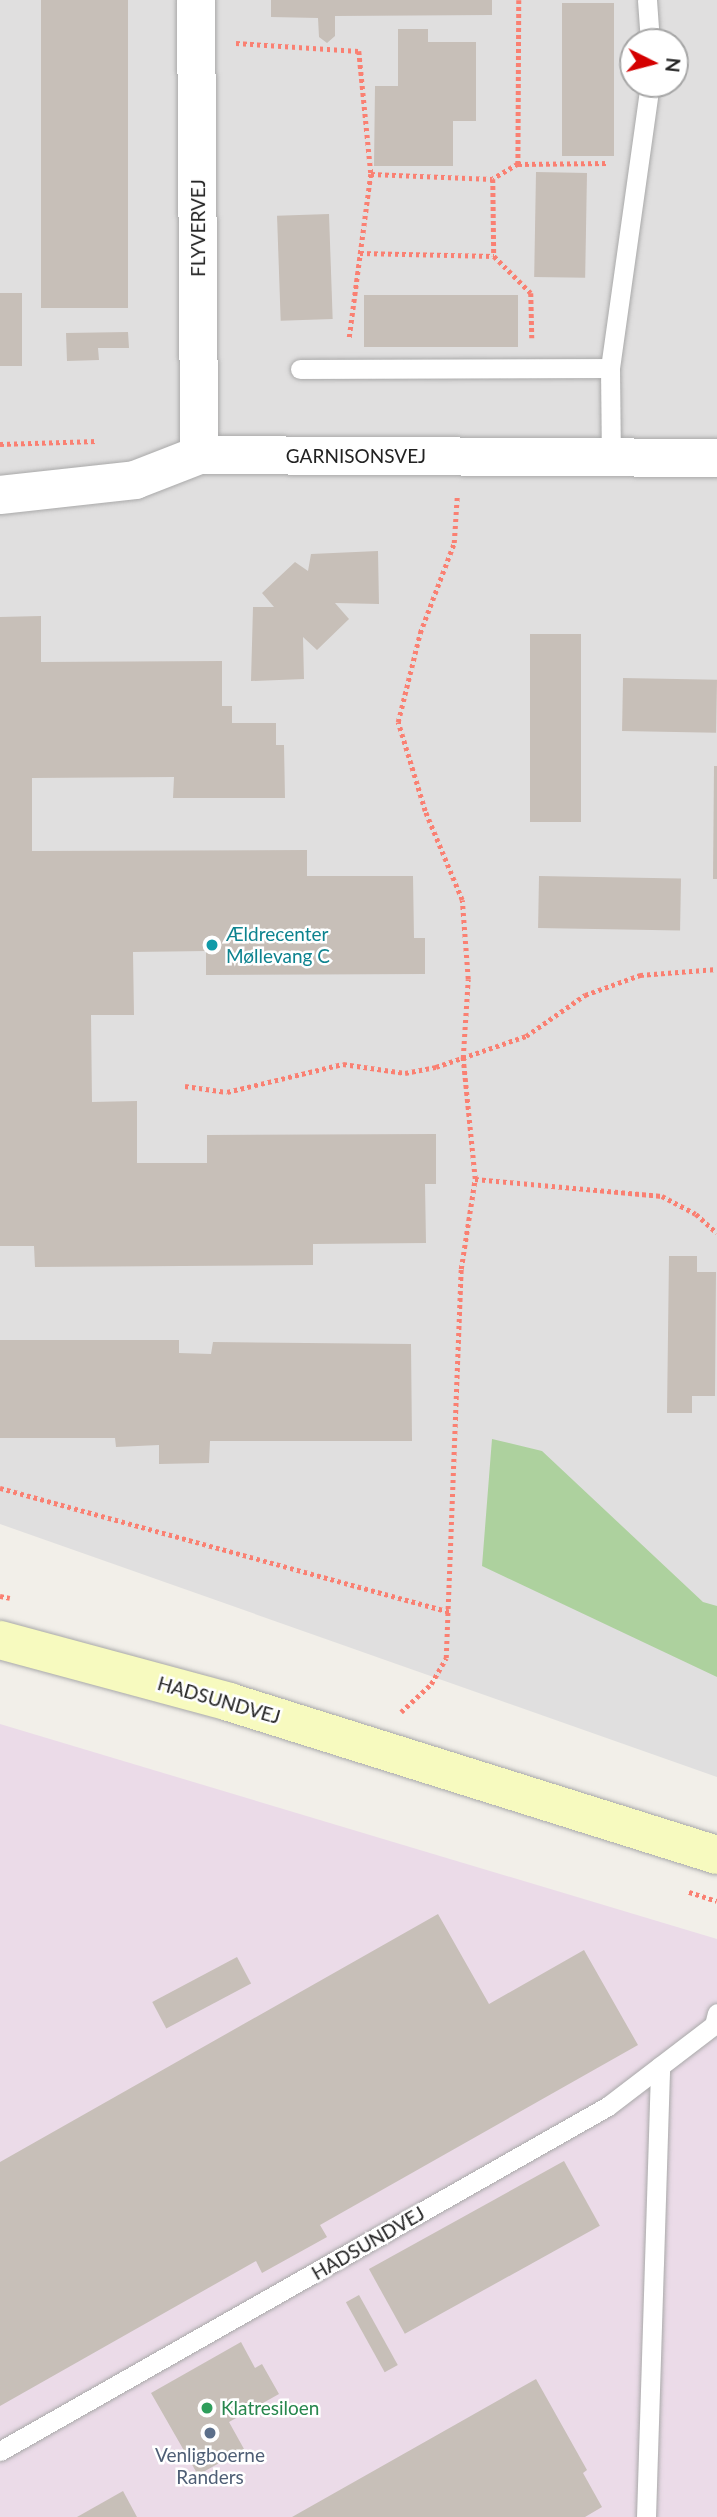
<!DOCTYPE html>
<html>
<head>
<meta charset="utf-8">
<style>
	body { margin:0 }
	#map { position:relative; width:717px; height:2517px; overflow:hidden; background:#f2efe9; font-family:Lato,sans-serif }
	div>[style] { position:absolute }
	.residential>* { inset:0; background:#e0dfdf }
	.industrial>* { inset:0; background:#ebdbe8 }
	.forest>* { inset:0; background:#add19e }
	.building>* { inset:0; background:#c7bfb8; transform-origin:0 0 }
	.path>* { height:4.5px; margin-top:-2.25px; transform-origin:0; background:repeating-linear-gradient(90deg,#fa8072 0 3.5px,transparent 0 7px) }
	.roads { filter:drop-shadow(0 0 2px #a9a9a9) drop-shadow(0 0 2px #a9a9a9) }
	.lane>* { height:19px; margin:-9.5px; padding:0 9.5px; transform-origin:9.5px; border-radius:9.5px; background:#fff }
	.street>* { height:38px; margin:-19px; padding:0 19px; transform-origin:19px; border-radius:19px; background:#fff }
	.secondary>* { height:38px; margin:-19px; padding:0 19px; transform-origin:19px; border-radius:19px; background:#f7fabf }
	.dots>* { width:19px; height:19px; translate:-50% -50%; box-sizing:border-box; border:4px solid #fff; border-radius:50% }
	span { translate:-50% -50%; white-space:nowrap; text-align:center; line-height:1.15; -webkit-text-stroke:5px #fff; paint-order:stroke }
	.street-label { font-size:19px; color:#222 }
	.culture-label { font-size:19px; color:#0d838f }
	.left { translate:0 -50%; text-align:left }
	.leisure-label { font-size:19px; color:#27864d }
	.service-label { font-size:19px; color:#4e5e75 }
	.north { position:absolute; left:619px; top:28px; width:70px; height:70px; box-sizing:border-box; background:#fff; border:2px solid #a7a7a7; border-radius:50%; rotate:96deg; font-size:19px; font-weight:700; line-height:28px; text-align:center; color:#222 }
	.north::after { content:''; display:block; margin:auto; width:24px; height:32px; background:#d40000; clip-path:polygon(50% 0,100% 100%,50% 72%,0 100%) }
</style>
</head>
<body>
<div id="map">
	<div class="residential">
		<i style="clip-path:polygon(evenodd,0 0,717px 0,717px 1777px,0 1524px,0 0,633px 42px,675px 42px,675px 84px,633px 84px,633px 42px)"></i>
	</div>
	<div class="industrial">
		<i style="clip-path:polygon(0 1724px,717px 1939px,717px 2517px,0 2517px)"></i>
	</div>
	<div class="forest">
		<i style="clip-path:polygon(492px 1439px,542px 1451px,703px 1602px,717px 1606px,717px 1677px,482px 1566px)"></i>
	</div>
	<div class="building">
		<i style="left:41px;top:0;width:87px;height:308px"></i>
		<i style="clip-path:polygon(271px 0,492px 0,492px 15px,335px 16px,335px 36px,327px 43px,319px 37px,318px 18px,271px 17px)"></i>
		<i style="left:562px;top:3px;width:52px;height:153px"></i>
		<i style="clip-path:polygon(398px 29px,428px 29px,428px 42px,476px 42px,476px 121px,453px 121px,453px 166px,374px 166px,375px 86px,398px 86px)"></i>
		<i style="left:536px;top:172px;width:51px;height:105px;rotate:1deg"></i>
		<i style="left:329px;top:214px;width:105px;height:52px;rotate:88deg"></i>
		<i style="left:0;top:293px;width:22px;height:73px"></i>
		<i style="left:518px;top:295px;width:52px;height:154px;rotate:90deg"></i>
		<i style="clip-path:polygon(128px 332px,129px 348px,98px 348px,99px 360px,67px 361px,66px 333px)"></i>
		<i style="clip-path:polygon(378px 551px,379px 604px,335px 603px,349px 619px,317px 650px,303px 637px,304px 679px,251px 681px,253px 607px,274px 607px,262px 593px,295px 562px,308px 571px,311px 554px)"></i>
		<i style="clip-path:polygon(41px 616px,41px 662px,222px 661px,222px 706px,232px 706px,232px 723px,276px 723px,276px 745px,284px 745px,285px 798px,173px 798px,174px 777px,32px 778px,32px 851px,307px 850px,307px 876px,413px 876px,414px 938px,425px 938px,425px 974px,206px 975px,206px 951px,133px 952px,134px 1015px,91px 1015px,92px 1102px,137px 1101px,137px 1163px,207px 1163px,207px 1135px,436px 1134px,436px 1184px,425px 1184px,426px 1243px,313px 1244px,313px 1265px,35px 1267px,34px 1246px,0 1246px,0 617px)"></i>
		<i style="left:530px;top:634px;width:51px;height:188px"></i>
		<i style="left:623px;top:678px;width:94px;height:53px;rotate:1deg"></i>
		<i style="clip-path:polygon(714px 766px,717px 766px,717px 879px,713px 879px)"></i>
		<i style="left:539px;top:876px;width:142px;height:52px;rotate:1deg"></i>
		<i style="clip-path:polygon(669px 1256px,697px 1256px,697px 1272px,716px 1272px,715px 1396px,692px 1396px,692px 1413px,667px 1413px)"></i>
		<i style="clip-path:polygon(0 1340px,179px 1340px,179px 1353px,211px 1354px,213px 1342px,411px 1344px,412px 1441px,210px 1441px,209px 1463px,159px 1464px,159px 1445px,116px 1447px,115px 1438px,0 1438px)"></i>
		<i style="clip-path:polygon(438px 1914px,489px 2004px,584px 1950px,638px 2045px,320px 2225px,327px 2237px,262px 2273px,256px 2261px,0 2406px,0 2162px)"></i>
		<i style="left:237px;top:1957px;width:30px;height:96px;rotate:62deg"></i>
		<i style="left:564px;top:2161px;width:74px;height:223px;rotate:61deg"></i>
		<i style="left:359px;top:2295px;width:80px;height:15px;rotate:61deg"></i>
		<i style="clip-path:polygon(241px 2342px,255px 2368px,262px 2364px,279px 2394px,229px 2422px,244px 2449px,198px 2475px,151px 2393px)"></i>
		<i style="clip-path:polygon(536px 2379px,587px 2470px,583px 2473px,602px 2507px,585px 2517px,292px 2517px)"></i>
		<i style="clip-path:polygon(123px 2491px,137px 2517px,77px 2517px)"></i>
	</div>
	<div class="path">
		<i style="left:519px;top:0;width:164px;rotate:90.3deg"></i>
		<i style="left:518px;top:164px;width:29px;rotate:149deg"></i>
		<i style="left:493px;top:179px;width:77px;rotate:89.3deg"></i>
		<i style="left:494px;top:256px;width:52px;rotate:45deg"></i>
		<i style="left:531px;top:293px;width:45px;rotate:88.7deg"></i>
		<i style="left:236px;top:43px;width:123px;rotate:3.7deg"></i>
		<i style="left:359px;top:51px;width:124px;rotate:84.4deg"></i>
		<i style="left:371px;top:174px;width:167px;rotate:97.5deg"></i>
		<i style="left:518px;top:164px;width:91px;rotate:-0.6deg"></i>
		<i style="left:371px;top:174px;width:121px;rotate:2.4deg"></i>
		<i style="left:360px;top:253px;width:134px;rotate:1.3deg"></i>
		<i style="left:0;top:444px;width:97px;rotate:-1.8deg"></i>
		<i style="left:185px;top:1086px;width:42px;rotate:8.1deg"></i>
		<i style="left:227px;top:1092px;width:119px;rotate:-13.6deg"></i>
		<i style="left:343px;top:1064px;width:63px;rotate:8.3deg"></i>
		<i style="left:405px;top:1073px;width:32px;rotate:-11deg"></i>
		<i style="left:436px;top:1067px;width:95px;rotate:-19deg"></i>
		<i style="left:526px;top:1036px;width:72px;rotate:-34.8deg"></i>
		<i style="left:585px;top:995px;width:59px;rotate:-20deg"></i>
		<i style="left:640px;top:975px;width:77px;rotate:-4.5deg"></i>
		<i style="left:475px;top:1179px;width:188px;rotate:5.2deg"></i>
		<i style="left:662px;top:1196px;width:38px;rotate:28deg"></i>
		<i style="left:696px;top:1214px;width:28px;rotate:42deg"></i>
		<i style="left:0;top:1488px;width:468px;rotate:15.4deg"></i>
		<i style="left:0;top:1596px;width:10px;rotate:11deg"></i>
		<i style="left:401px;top:1712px;width:41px;rotate:-43deg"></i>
		<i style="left:431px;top:1684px;width:30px;rotate:-60deg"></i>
		<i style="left:446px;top:1658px;width:389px;rotate:-87.8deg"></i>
		<i style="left:461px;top:1269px;width:91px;rotate:-81.2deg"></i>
		<i style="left:475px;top:1179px;width:122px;rotate:-95.7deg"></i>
		<i style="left:463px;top:1058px;width:79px;rotate:-86.4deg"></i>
		<i style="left:468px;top:979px;width:79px;rotate:-94.3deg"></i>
		<i style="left:462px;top:900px;width:96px;rotate:-112.6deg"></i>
		<i style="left:425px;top:811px;width:93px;rotate:-106.9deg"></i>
		<i style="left:398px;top:722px;width:92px;rotate:-76.1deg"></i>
		<i style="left:420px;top:633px;width:96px;rotate:-69.3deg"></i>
		<i style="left:454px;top:543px;width:47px;rotate:-86.3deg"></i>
		<i style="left:689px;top:1892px;width:29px;rotate:18deg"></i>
	</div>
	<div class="roads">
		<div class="lane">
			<i style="left:647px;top:0;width:42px;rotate:85.9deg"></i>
			<i style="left:610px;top:368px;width:287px;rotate:-82deg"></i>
			<i style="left:300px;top:369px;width:310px;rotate:-0.2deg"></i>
			<i style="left:610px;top:368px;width:90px;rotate:89.4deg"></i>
			<i style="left:0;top:2451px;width:699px;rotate:-29.57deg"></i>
			<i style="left:608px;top:2106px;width:133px;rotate:-37.4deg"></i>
			<i style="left:714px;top:2025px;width:12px;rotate:-76deg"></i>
			<i style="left:646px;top:2517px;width:451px;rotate:-88.2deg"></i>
		</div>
		<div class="street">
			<i style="left:196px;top:0;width:455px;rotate:89.6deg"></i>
			<i style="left:0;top:495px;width:136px;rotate:-6.3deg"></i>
			<i style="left:135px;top:480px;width:69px;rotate:-21.3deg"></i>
			<i style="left:199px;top:455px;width:518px;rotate:0.33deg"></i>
		</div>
		<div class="secondary">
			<i style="left:0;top:1640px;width:237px;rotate:15.1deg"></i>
			<i style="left:229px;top:1702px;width:511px;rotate:17.41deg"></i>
		</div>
	</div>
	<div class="dots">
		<i style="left:212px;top:945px;background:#0f9aa8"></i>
		<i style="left:207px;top:2408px;background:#2e9e5b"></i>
		<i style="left:210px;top:2433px;background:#5c6f8a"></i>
	</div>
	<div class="street-label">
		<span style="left:198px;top:228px;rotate:-90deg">FLYVERVEJ</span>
		<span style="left:356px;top:456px">GARNISONSVEJ</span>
		<span style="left:219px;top:1700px;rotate:16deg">HADSUNDVEJ</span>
		<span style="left:368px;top:2243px;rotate:-30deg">HADSUNDVEJ</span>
	</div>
	<div class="culture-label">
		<span class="left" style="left:226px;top:945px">Ældrecenter<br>Møllevang C</span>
	</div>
	<div class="leisure-label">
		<span class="left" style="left:221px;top:2408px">Klatresiloen</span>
	</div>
	<div class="service-label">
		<span style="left:210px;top:2466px">Venligboerne<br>Randers</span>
	</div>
	<div class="north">N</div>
</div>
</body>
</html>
